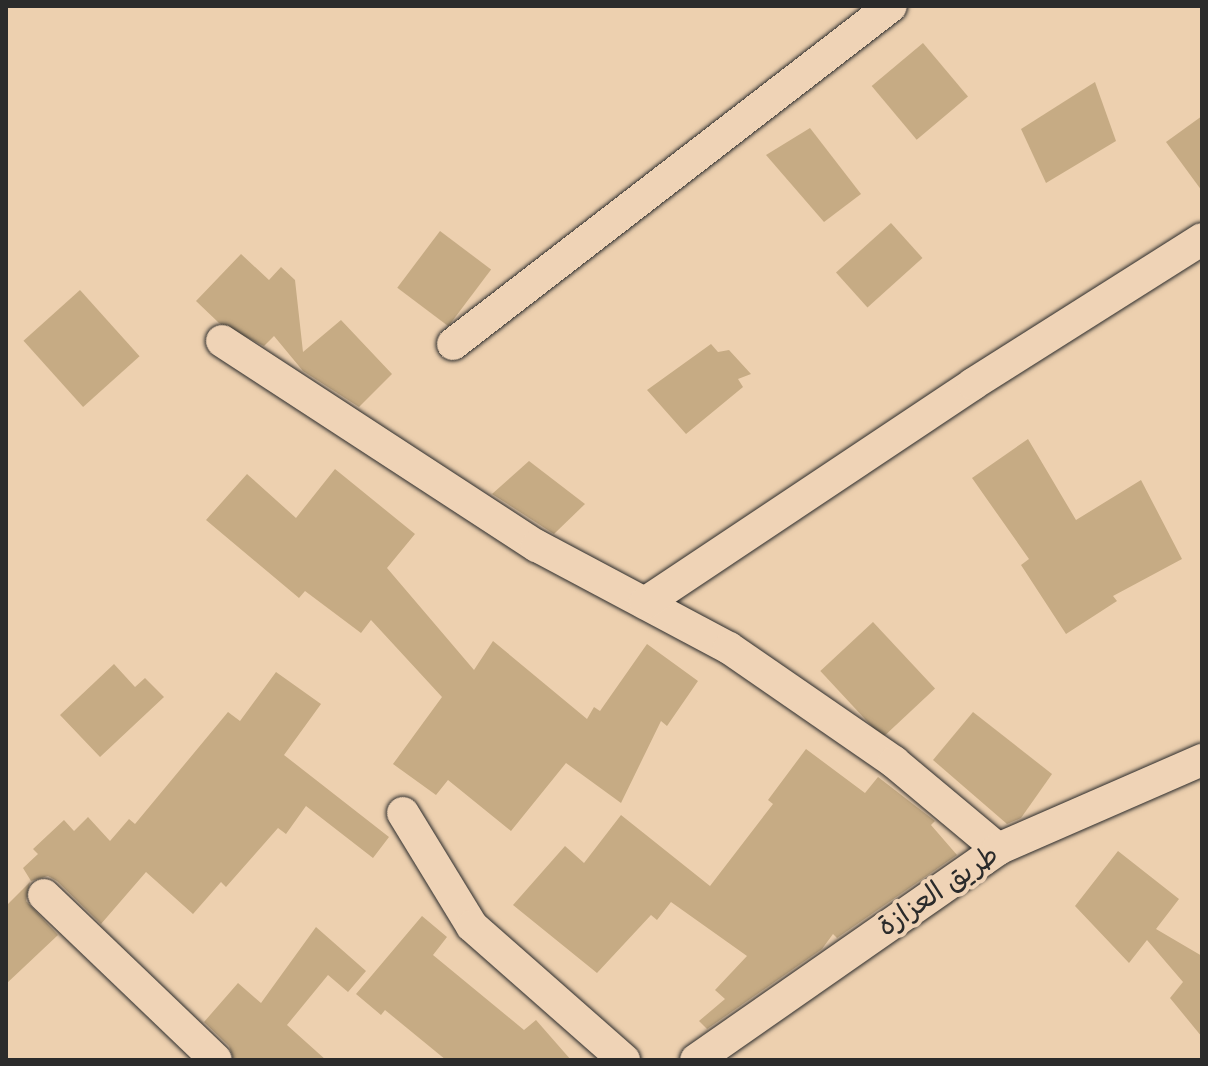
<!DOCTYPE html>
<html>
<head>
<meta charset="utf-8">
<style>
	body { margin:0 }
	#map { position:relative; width:1208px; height:1066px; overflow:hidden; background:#edd0af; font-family:Mynerve,"Playpen Sans Arabic",sans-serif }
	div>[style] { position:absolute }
	.building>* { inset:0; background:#c6ab84; transform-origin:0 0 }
	.roads { filter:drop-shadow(0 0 2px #2b2b2b) drop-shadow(0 0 2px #2b2b2b) }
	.minor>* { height:32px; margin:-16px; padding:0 16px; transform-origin:16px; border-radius:16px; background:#efd3b6 }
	span { translate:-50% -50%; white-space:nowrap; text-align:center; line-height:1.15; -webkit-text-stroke:8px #efd3b6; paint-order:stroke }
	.street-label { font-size:28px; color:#2b2b2b }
	.frame { position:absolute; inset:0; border:8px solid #2b2b2b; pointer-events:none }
</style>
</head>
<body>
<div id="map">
	<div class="building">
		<i style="left:923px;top:43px;width:70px;height:67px;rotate:50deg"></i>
		<i style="clip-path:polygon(1095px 82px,1116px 141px,1046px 183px,1021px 129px)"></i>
		<i style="clip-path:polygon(1202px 116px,1202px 191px,1166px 142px)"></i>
		<i style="clip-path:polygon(810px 128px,861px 194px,824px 222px,766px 155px)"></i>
		<i style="left:891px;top:223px;width:47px;height:74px;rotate:48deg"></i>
		<i style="left:440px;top:231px;width:64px;height:71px;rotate:37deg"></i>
		<i style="clip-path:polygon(241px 254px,269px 280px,281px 267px,295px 280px,303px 352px,341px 320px,392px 374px,359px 407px,303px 371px,274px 336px,264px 346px,219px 323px,196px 301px)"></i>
		<i style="left:80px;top:290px;width:89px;height:76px;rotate:48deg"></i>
		<i style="clip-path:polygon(711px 344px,718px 352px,729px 350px,751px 374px,738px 379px,743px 387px,686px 434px,647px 390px)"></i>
		<i style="clip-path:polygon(1028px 439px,1076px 520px,1141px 480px,1182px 559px,1113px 596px,1117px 601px,1066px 634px,1021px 565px,1029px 559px,972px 478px)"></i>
		<i style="clip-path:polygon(529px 461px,585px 504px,554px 534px,492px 494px)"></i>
		<i style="clip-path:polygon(335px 469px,415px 534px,387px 568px,474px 670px,493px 641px,587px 719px,594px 707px,600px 711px,647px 644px,698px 681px,667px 726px,661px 721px,621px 803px,566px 763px,511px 831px,448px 780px,436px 795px,393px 764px,442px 697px,371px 620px,361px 633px,305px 591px,299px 598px,206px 520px,247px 474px,296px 518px)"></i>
		<i style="left:873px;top:622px;width:91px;height:72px;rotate:47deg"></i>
		<i style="clip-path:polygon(114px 664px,135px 687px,145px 678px,164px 697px,100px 757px,60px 715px)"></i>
		<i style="clip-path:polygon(276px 672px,321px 704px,284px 755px,389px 837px,373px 858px,306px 806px,286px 834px,278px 828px,226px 887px,221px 882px,193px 914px,146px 872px,101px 924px,57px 881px,48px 876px,31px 881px,23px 868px,38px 854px,33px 849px,64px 820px,74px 831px,88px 817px,110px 841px,129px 819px,135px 824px,228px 712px,240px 721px)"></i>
		<i style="clip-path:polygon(973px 712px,1052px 774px,1021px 818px,1007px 824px,933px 760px)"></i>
		<i style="clip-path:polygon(806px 749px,865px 793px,878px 777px,935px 821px,931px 825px,957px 855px,837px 938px,833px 934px,822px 949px,707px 1029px,699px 1021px,725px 999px,715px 990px,747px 956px,671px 902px,657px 920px,651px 915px,597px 973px,513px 905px,565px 846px,584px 863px,621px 815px,710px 886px,773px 804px,768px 800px)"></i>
		<i style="clip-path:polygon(1118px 851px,1179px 899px,1156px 929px,1202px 956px,1202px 1037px,1170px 998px,1183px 982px,1147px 940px,1129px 963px,1075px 906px)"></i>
		<i style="clip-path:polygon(30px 882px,26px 901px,58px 935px,6px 984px,6px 906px)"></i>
		<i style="clip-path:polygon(422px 916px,447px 937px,433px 955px,524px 1030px,536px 1020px,571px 1060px,446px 1060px,385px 1010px,381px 1015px,356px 994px)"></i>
		<i style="clip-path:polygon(316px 927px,366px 971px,348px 992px,328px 975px,287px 1025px,326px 1060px,234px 1060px,229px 1046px,204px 1022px,238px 983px,261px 1003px)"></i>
	</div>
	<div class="roads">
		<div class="minor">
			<i style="left:222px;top:341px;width:376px;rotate:33.1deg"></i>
			<i style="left:537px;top:546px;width:217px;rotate:28deg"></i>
			<i style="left:729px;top:648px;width:201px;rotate:34.6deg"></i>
			<i style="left:894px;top:762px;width:136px;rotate:39.9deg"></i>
			<i style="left:453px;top:344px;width:553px;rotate:-37.66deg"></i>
			<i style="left:645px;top:603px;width:394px;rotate:-33.7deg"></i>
			<i style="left:973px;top:384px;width:271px;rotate:-32.3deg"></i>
			<i style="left:403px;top:813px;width:132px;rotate:58.6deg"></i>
			<i style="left:472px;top:926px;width:203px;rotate:41.4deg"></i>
			<i style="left:44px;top:895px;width:238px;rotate:43.8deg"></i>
			<i style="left:696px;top:1060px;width:368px;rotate:-34.9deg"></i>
			<i style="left:998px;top:849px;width:223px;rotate:-23.6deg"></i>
		</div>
	</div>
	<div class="street-label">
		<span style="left:939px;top:892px;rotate:-34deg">طريق العزازة</span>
	</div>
	<div class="frame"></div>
</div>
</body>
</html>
